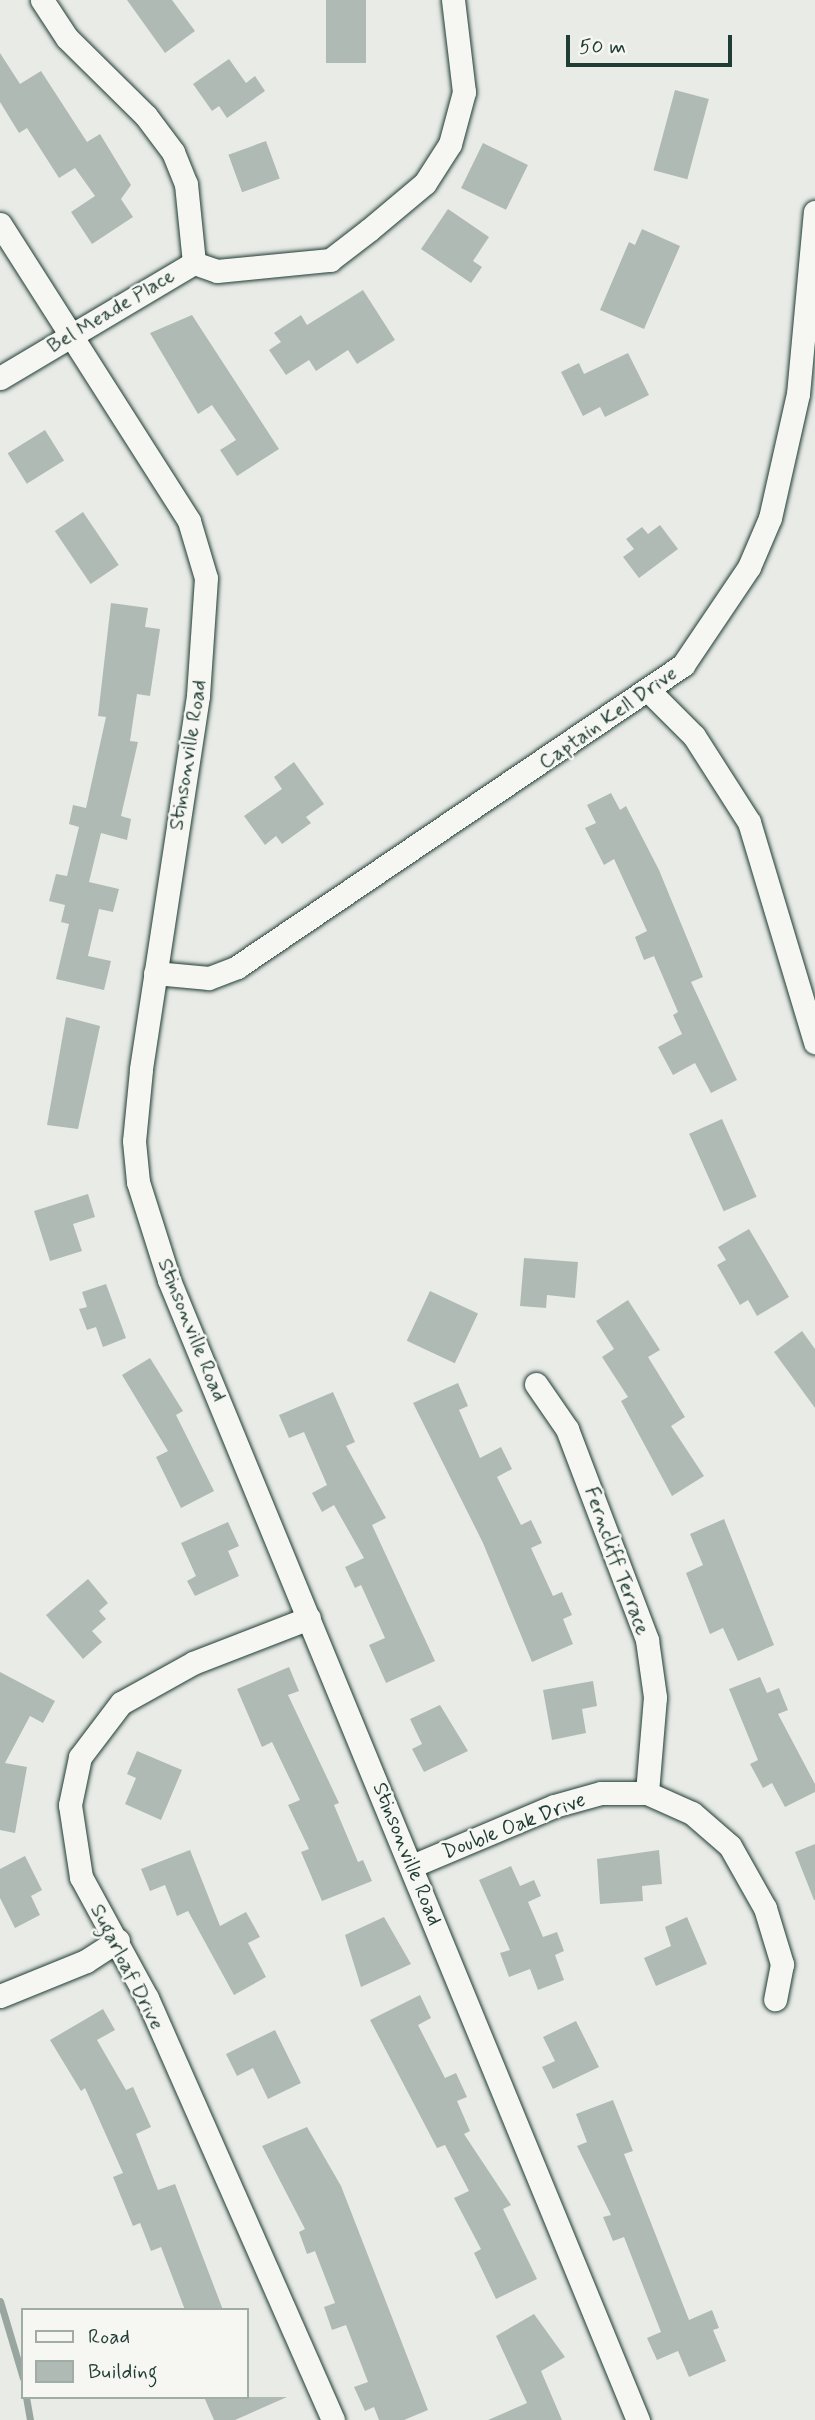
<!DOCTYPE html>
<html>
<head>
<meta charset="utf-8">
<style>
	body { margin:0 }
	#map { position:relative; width:815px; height:2420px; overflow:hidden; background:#e9ebe7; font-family:Mynerve,sans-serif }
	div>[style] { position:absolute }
	.stream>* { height:7px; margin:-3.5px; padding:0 3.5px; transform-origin:3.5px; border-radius:3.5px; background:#99a6a0 }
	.building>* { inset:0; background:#b0bab5; transform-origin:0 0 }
	.roads { filter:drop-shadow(0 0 2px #1f3d34) drop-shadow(0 0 2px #1f3d34) }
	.street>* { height:23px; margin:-11.5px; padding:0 11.5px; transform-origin:11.5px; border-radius:11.5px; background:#f6f6f2 }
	span { translate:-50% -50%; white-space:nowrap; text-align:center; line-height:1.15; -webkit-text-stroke:5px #f6f6f2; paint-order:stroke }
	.street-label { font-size:21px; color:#1f3d34 }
	.legend { position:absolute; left:21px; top:2308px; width:228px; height:91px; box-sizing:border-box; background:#f6f6f2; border:2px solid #a0aca6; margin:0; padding:9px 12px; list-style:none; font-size:21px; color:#1f3d34 }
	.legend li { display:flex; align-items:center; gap:14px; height:35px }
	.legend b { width:35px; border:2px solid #a0aca6 }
	.scale { position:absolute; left:566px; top:35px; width:166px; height:32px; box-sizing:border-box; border:4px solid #1f3d34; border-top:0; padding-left:9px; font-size:21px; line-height:24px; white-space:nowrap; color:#1f3d34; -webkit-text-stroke:5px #f6f6f2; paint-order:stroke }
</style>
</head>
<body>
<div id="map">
	<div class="stream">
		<i style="left:0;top:2301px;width:80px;rotate:73.4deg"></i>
		<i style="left:26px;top:2397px;width:23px;rotate:80deg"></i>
	</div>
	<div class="building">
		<i style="clip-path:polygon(127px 0,172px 0,195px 31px,165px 53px)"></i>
		<i style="left:326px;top:0;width:40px;height:63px"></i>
		<i style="clip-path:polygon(0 53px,20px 84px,41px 71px,87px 142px,100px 134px,131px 185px,121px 199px,133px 217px,92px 244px,71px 212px,95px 196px,75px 168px,59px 178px,27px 128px,19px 133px,0 102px)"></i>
		<i style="clip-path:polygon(229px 59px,246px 83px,255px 76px,265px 91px,227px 118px,219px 106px,212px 111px,193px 84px)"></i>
		<i style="left:675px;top:90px;width:35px;height:83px;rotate:15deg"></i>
		<i style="left:266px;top:141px;width:40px;height:40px;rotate:70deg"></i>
		<i style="left:483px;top:143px;width:50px;height:50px;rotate:26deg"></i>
		<i style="clip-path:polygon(448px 209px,489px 237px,473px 261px,482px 267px,471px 283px,421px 249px)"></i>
		<i style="clip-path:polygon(642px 229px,680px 246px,644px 329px,600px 310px,629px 242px,635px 245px)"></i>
		<i style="clip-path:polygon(363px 290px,395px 340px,357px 364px,348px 350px,316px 371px,309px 360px,286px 375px,269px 350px,281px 342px,274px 333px,301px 315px,307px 325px)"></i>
		<i style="clip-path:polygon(192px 315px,279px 449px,237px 476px,220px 450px,236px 440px,212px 405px,198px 414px,150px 333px)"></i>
		<i style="clip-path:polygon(628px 353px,649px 395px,605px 417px,600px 407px,583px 416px,561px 372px,579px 363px,584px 374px)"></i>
		<i style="left:45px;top:430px;width:36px;height:44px;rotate:58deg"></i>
		<i style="left:83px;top:512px;width:64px;height:34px;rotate:56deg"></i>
		<i style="clip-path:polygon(660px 525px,678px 549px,639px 578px,623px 557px,634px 549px,626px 539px,642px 527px,648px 534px)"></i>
		<i style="clip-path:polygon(111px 603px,148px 608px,145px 627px,160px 629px,150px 696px,137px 694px,130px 741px,138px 742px,121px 816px,131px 819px,127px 840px,101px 833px,89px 882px,119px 889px,113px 912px,99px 909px,88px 956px,111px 961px,104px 990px,56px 979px,69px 924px,61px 922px,65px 905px,49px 901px,56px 874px,67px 876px,79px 827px,69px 824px,73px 805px,86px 808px,106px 717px,98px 716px)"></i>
		<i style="clip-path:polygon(294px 762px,324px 804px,306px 817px,311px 823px,282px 844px,276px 836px,265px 845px,244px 816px,282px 789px,274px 777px)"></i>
		<i style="clip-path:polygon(611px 793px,620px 810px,626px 806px,659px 870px,703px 977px,691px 982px,737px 1080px,711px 1093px,695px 1063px,673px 1075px,658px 1047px,682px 1034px,673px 1015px,678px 1012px,654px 956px,644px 960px,635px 937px,647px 931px,614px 859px,604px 865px,585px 828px,596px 823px,587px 805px)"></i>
		<i style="clip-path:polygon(66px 1017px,100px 1026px,78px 1129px,47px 1125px)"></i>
		<i style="left:722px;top:1119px;width:85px;height:36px;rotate:66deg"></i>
		<i style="clip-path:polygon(88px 1194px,95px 1217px,73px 1224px,82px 1251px,50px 1261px,34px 1211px)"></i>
		<i style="clip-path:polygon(749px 1229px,789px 1297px,757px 1316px,748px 1300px,740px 1305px,717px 1265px,726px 1260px,718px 1247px)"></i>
		<i style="clip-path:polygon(524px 1258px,578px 1262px,575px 1298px,547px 1295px,546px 1308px,520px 1306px)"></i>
		<i style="clip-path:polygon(106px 1284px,126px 1338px,103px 1347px,96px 1327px,87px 1330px,79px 1309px,87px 1307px,82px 1292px)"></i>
		<i style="left:430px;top:1291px;width:53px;height:55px;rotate:25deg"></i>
		<i style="clip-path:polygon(628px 1300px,660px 1350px,648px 1357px,685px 1417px,671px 1426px,704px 1476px,672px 1496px,621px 1401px,628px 1397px,602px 1357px,614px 1349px,596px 1321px)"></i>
		<i style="clip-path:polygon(802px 1331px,815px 1349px,815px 1408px,774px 1352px)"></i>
		<i style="clip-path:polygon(150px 1358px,183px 1411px,176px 1415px,214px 1491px,181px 1508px,156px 1457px,168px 1451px,122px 1375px)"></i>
		<i style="clip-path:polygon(458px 1383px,468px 1406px,459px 1410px,480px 1458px,501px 1447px,512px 1469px,497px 1477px,521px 1525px,531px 1520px,542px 1543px,531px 1548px,553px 1596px,562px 1592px,572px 1615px,563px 1619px,573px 1644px,532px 1662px,483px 1543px,413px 1403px)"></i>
		<i style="clip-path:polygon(333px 1392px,355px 1442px,346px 1446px,386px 1518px,372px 1525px,435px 1661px,386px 1683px,369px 1645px,385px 1638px,361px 1585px,355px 1588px,345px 1567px,364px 1558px,334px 1505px,322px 1512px,312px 1493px,327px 1485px,304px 1432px,289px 1438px,279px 1415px)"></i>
		<i style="clip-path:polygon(724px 1519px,774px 1645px,738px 1661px,723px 1628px,710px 1634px,686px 1573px,703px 1565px,690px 1534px)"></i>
		<i style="clip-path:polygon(228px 1522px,239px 1546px,228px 1551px,239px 1576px,195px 1596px,187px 1581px,196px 1576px,181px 1543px)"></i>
		<i style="clip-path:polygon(88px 1579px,108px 1603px,99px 1611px,106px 1619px,92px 1631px,102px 1642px,83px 1659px,46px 1615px)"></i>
		<i style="clip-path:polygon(289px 1667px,299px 1691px,288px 1695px,339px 1803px,334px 1805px,358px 1862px,363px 1860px,372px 1881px,322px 1901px,301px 1852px,309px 1849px,288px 1805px,300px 1800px,272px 1742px,262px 1747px,237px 1689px)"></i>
		<i style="clip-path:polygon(0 1672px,55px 1701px,43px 1723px,30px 1716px,5px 1763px,27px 1767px,15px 1833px,0 1830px)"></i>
		<i style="clip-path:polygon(760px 1677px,767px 1693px,779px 1688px,788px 1710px,778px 1714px,815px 1784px,815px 1792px,785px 1807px,772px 1783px,763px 1788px,750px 1764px,758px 1760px,729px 1689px)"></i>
		<i style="clip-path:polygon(593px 1681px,597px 1706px,582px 1709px,586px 1733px,552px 1740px,543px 1690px)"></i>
		<i style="clip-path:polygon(440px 1705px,468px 1751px,424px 1772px,412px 1749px,422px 1744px,410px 1719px)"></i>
		<i style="clip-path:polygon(137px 1751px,182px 1770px,161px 1820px,125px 1804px,136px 1778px,127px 1774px)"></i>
		<i style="clip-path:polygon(815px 1844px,815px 1900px,814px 1900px,795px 1852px)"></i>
		<i style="clip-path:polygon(190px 1850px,220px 1926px,246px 1912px,260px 1937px,248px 1943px,266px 1977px,234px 1995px,188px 1911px,177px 1916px,165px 1885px,150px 1891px,141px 1869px)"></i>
		<i style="clip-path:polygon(659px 1850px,662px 1884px,642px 1886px,643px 1901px,600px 1904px,597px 1859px)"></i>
		<i style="clip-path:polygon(25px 1856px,42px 1890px,31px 1896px,40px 1915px,15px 1928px,0 1898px,0 1869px)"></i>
		<i style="clip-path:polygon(511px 1866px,520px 1886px,534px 1880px,541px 1896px,528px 1902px,543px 1937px,557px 1932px,564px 1951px,555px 1955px,564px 1980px,538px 1990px,530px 1969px,509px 1977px,500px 1953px,510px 1950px,479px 1880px)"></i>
		<i style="clip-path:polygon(384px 1917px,411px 1964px,361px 1987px,345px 1935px)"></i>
		<i style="clip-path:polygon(687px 1917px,707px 1964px,656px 1986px,644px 1958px,671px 1946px,665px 1927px)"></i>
		<i style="clip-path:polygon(420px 1995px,431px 2018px,418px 2025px,445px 2078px,456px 2073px,467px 2097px,457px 2101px,470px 2131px,464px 2134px,511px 2205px,503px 2209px,537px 2279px,496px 2299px,474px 2253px,481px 2249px,454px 2198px,469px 2191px,445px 2145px,437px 2148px,370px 2020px)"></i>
		<i style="clip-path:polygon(103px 2009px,115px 2030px,97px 2040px,126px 2090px,133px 2087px,151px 2127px,136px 2134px,158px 2190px,175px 2184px,223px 2310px,185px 2310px,161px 2247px,151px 2251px,140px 2223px,133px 2226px,113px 2177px,123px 2173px,85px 2088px,81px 2091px,50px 2040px)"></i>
		<i style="clip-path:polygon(576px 2021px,599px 2067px,553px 2089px,542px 2067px,555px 2061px,543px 2037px)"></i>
		<i style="clip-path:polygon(275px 2030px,301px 2083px,268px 2099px,253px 2068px,237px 2076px,226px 2054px)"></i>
		<i style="clip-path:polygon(613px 2100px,633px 2151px,624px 2154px,689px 2320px,712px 2310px,719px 2328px,713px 2330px,726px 2361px,689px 2377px,678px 2351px,657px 2360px,647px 2338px,661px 2332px,624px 2237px,613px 2241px,603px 2217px,611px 2215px,577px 2146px,587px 2142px,576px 2114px)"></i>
		<i style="clip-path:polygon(307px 2127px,341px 2186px,428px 2410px,404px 2420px,379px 2420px,374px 2407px,365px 2411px,354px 2387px,368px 2382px,346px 2325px,332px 2330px,324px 2307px,335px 2303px,315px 2251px,307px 2254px,299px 2232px,305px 2229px,262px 2146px)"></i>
		<i style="clip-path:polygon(534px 2314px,565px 2357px,541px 2371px,562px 2420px,488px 2420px,527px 2403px,496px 2336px)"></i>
		<i style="clip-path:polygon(204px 2397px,287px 2397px,235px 2420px,214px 2420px)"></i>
	</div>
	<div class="roads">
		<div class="street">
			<i style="left:42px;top:0;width:45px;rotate:56.7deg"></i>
			<i style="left:67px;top:38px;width:111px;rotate:44.6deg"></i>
			<i style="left:146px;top:116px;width:45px;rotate:53.1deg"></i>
			<i style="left:173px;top:152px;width:35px;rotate:68deg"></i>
			<i style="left:186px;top:184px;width:79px;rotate:84.2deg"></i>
			<i style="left:0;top:224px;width:352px;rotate:57.5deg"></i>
			<i style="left:189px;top:521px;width:59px;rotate:73.4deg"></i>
			<i style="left:206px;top:578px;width:118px;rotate:93.9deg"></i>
			<i style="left:198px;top:696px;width:378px;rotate:98.7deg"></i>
			<i style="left:141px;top:1070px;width:71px;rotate:95.6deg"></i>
			<i style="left:134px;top:1141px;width:41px;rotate:84.4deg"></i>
			<i style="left:138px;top:1182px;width:103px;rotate:72.4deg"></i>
			<i style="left:169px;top:1280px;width:1233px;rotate:67.64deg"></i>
			<i style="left:0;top:378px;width:226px;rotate:-30.7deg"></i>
			<i style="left:194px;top:263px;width:24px;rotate:19deg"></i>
			<i style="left:217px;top:271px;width:114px;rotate:-5.6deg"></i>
			<i style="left:330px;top:260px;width:49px;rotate:-37.6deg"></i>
			<i style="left:369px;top:230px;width:73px;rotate:-40deg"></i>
			<i style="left:425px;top:183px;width:46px;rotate:-57.3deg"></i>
			<i style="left:450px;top:144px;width:54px;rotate:-74.9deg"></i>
			<i style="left:464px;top:92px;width:93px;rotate:-96.8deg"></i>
			<i style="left:650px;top:692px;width:62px;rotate:45deg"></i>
			<i style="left:694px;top:736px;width:102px;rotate:57.4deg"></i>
			<i style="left:749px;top:822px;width:230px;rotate:73.3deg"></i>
			<i style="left:155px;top:973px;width:54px;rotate:5.3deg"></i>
			<i style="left:209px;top:978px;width:30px;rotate:-21deg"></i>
			<i style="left:237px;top:967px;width:539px;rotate:-34.1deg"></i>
			<i style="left:683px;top:665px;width:118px;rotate:-56deg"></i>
			<i style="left:749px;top:567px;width:53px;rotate:-66.8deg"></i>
			<i style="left:770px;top:518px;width:127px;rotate:-77.3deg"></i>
			<i style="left:798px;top:394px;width:183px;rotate:-84.7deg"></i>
			<i style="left:536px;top:1384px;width:55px;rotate:55.4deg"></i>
			<i style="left:567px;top:1429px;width:226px;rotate:69.2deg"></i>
			<i style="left:647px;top:1640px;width:58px;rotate:82deg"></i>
			<i style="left:655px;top:1697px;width:96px;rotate:94.8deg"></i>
			<i style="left:309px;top:1618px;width:124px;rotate:158.8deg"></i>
			<i style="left:193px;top:1663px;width:82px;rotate:150.9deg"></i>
			<i style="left:121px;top:1703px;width:68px;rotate:127.2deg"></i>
			<i style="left:80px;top:1757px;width:49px;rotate:101.8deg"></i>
			<i style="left:70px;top:1805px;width:73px;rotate:81.3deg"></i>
			<i style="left:81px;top:1877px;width:138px;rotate:61.4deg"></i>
			<i style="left:147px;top:1998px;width:461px;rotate:66.2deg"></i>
			<i style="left:412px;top:1866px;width:154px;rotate:-22.9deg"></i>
			<i style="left:554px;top:1806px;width:49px;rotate:-15.5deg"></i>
			<i style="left:601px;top:1793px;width:46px"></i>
			<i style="left:647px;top:1793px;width:49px;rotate:24deg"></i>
			<i style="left:692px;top:1813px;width:50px;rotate:41deg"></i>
			<i style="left:730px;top:1846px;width:71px;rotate:60.6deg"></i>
			<i style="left:765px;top:1908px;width:59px;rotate:73.1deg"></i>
			<i style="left:782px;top:1964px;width:36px;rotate:101deg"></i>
			<i style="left:0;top:1996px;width:93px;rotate:-22.1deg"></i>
			<i style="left:86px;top:1961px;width:38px;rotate:-33deg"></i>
		</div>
	</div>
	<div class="street-label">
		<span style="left:111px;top:311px;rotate:-31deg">Bel Meade Place</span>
		<span style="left:608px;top:718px;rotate:-35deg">Captain Kell Drive</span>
		<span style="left:188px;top:755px;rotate:-81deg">Stinsonville Road</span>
		<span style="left:192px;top:1330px;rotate:68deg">Stinsonville Road</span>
		<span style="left:617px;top:1561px;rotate:70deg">Ferncliff Terrace</span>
		<span style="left:514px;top:1826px;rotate:-21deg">Double Oak Drive</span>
		<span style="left:407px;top:1854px;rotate:68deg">Stinsonville Road</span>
		<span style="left:127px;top:1967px;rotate:63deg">Sugarloaf Drive</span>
	</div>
	<ul class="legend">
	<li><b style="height:9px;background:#f6f6f2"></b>Road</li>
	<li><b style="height:19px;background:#b0bab5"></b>Building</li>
	</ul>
	<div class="scale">50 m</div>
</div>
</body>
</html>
